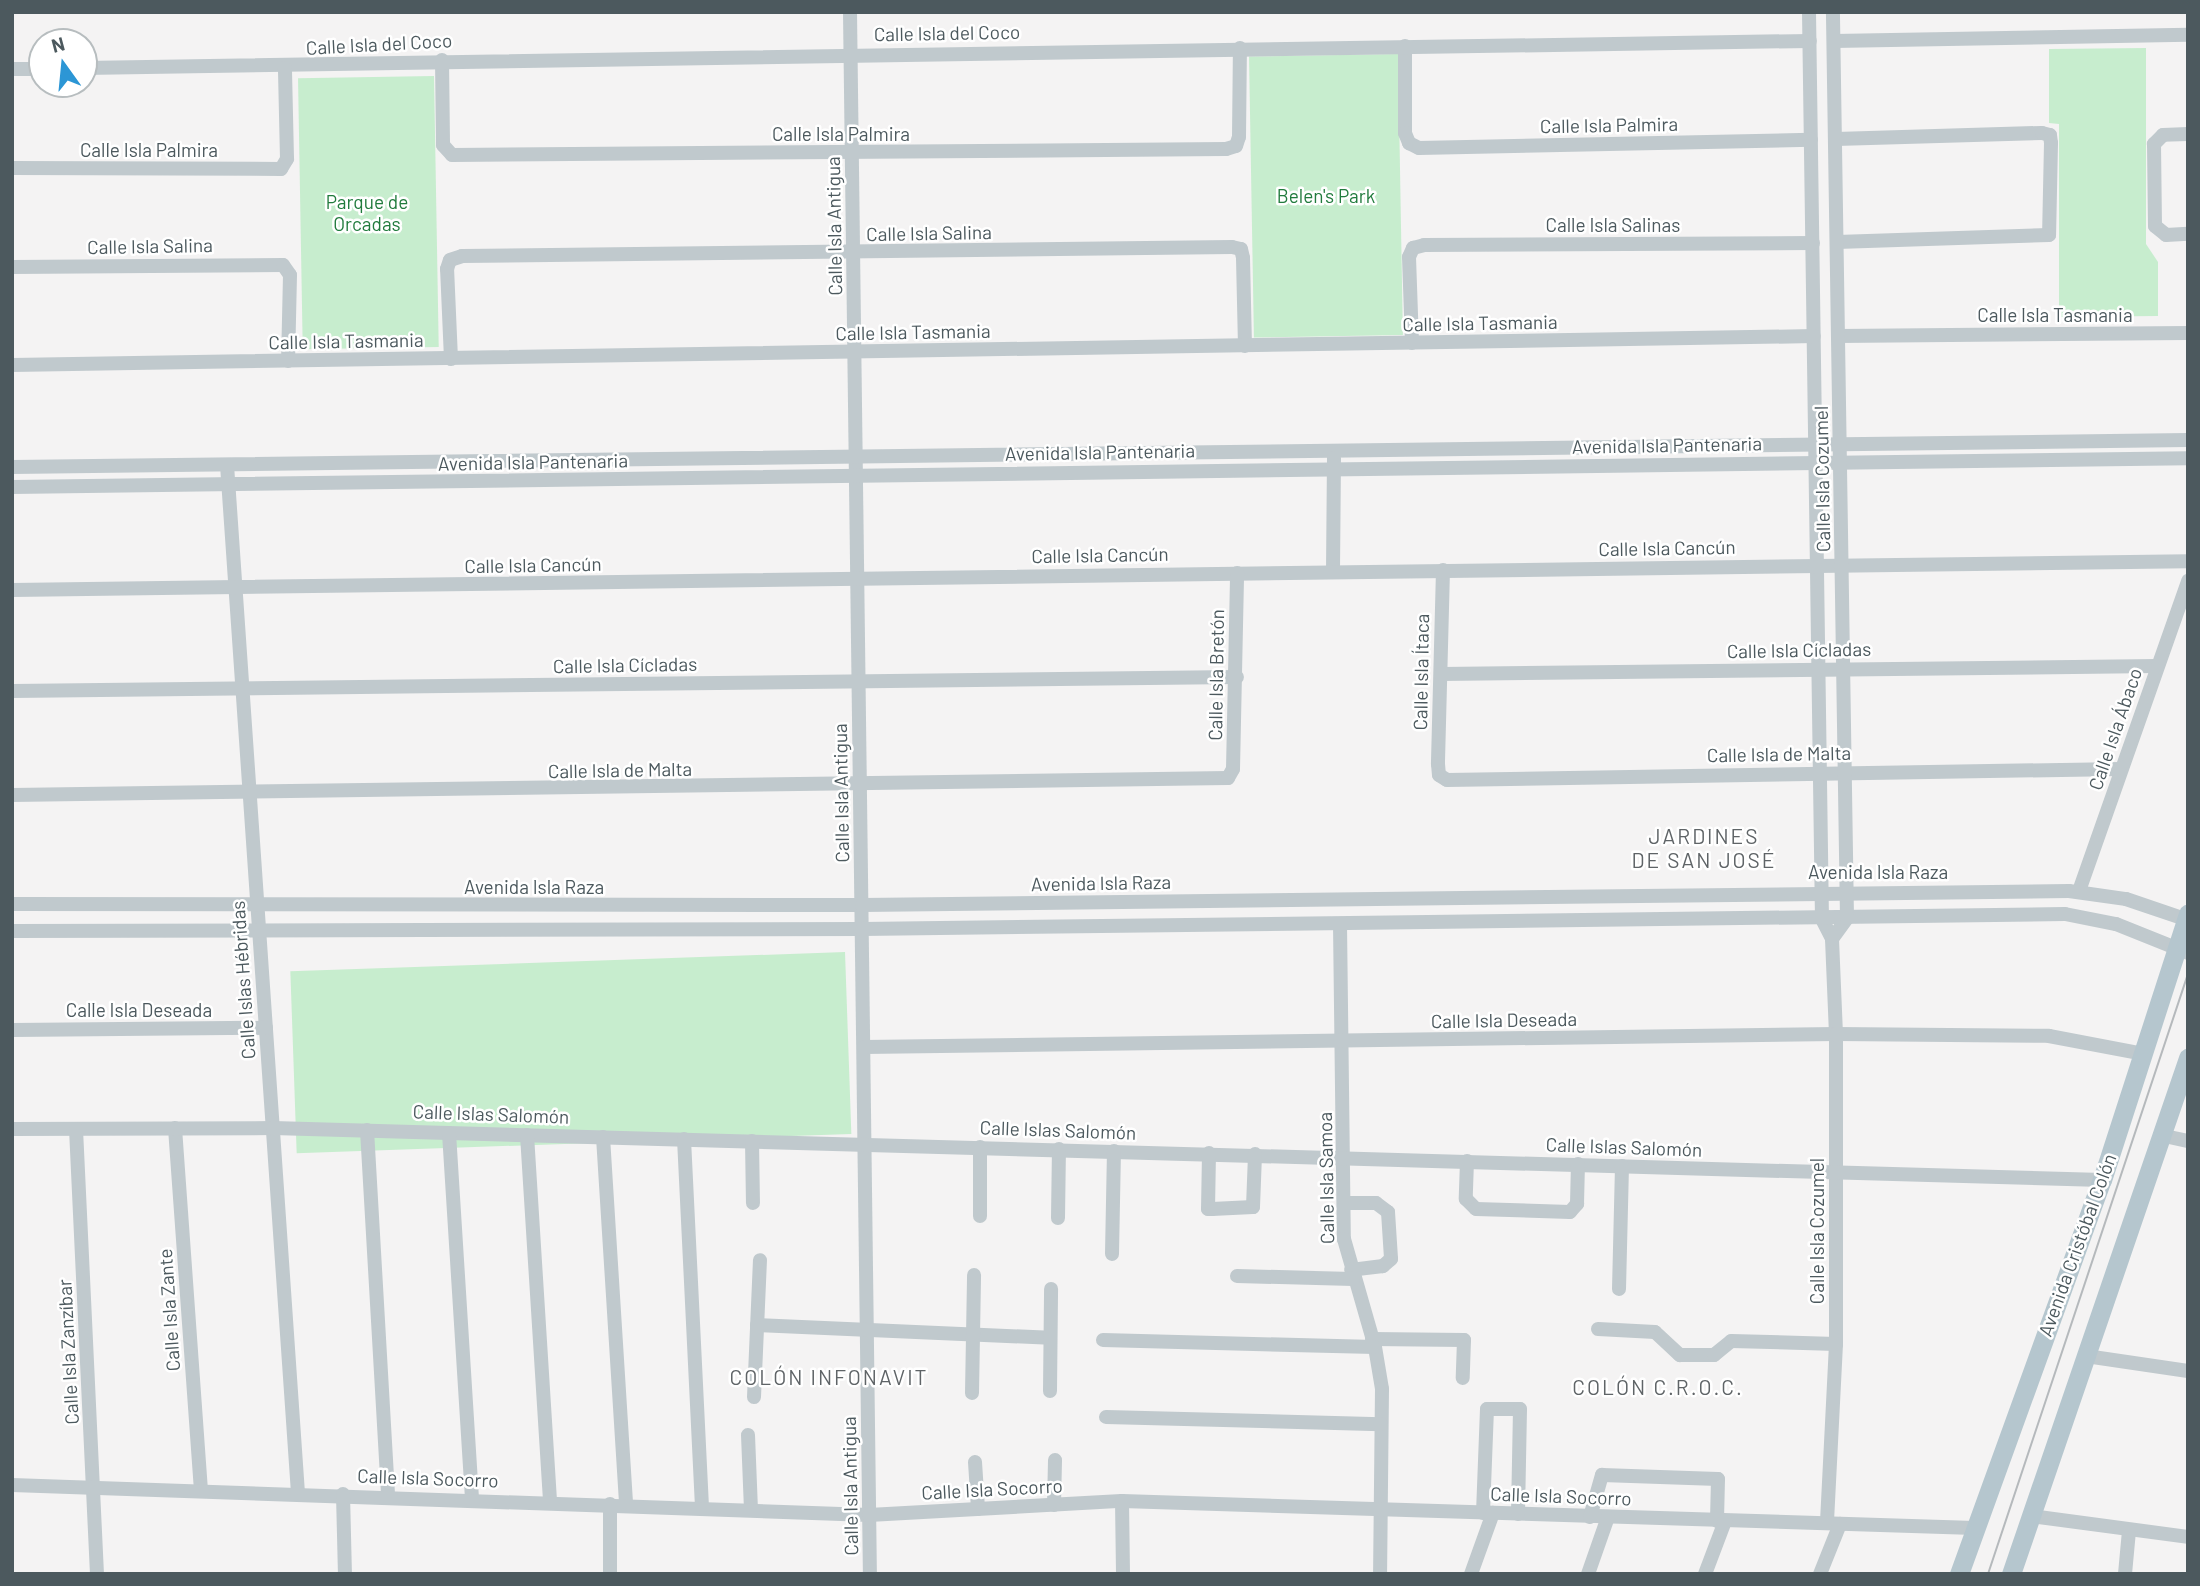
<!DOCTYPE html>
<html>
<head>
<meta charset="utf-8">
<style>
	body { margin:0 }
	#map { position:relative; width:2200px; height:1586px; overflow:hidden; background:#f4f3f3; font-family:Barlow,sans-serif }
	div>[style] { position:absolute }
	.green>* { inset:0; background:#c7edce; transform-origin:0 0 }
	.minor>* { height:14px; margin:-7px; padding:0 7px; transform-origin:7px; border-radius:7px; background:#c0c9cd }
	.major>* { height:19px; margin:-9.5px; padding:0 9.5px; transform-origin:9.5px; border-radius:9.5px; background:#b5c6ce }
	.tram>* { height:2px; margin:-1px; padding:0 1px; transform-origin:1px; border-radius:1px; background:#b5b9bc }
	span { translate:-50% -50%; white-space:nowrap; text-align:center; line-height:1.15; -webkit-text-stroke:5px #fff; paint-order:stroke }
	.street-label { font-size:19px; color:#4c595e }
	.park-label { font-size:19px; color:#217b3d }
	.neighbourhood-label { font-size:21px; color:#5f6467; letter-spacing:2px }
	.frame { position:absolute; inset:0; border:14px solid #4c595e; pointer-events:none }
	.north { position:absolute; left:28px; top:28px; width:70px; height:70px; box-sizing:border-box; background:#fff; border:2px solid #b7bdbf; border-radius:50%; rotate:345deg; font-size:19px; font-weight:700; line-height:28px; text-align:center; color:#4c595e }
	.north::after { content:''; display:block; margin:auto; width:24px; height:32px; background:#2c96d5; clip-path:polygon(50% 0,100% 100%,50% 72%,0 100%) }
</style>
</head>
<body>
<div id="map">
	<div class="green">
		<i style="clip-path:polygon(2146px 48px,2146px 244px,2158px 262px,2158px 316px,2059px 317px,2059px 124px,2049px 123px,2049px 49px)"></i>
		<i style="left:1398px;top:54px;width:281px;height:149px;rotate:89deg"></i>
		<i style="left:434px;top:76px;width:271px;height:136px;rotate:89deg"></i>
		<i style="left:845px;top:952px;width:182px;height:555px;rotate:88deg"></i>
	</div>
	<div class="minor">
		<i style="left:850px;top:12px;width:1562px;rotate:89.27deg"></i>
		<i style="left:1809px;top:12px;width:907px;rotate:89.18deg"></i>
		<i style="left:1822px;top:919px;width:22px;rotate:63deg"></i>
		<i style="left:1832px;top:939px;width:95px;rotate:87.6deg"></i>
		<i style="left:1836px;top:1034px;width:310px;rotate:90deg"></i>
		<i style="left:1836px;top:1344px;width:179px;rotate:92.9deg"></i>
		<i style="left:1834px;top:41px;width:354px;rotate:-1deg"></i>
		<i style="left:1405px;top:46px;width:87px;rotate:90deg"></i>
		<i style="left:1405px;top:133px;width:11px;rotate:68deg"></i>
		<i style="left:1409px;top:143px;width:11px;rotate:27deg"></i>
		<i style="left:1419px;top:148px;width:392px;rotate:-1.2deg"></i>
		<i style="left:442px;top:60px;width:85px;rotate:89.3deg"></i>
		<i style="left:443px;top:145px;width:13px;rotate:48deg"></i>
		<i style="left:452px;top:155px;width:774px;rotate:-0.44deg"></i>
		<i style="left:1226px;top:149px;width:10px;rotate:-17deg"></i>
		<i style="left:1236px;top:146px;width:9px;rotate:-72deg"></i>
		<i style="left:1239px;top:137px;width:89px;rotate:-89.4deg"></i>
		<i style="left:84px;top:68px;width:1726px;rotate:-0.9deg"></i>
		<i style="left:12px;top:69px;width:30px"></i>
		<i style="left:2188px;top:134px;width:25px;rotate:178deg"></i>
		<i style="left:2163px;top:135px;width:13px;rotate:135deg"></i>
		<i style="left:2154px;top:144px;width:82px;rotate:89.3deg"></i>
		<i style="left:2155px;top:226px;width:14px;rotate:39deg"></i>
		<i style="left:2166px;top:235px;width:22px;rotate:-3deg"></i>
		<i style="left:1836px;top:139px;width:206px;rotate:-1.7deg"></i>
		<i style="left:2042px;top:133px;width:8px;rotate:14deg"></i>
		<i style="left:2050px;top:135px;width:8px;rotate:83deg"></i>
		<i style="left:2051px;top:143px;width:92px;rotate:91.2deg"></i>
		<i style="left:2049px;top:235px;width:212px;rotate:178.1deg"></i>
		<i style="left:12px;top:168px;width:269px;rotate:0.2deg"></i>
		<i style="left:281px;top:169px;width:12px;rotate:-59deg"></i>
		<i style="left:287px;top:159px;width:91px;rotate:-91.3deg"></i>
		<i style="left:12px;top:267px;width:271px;rotate:-0.4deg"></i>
		<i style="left:283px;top:265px;width:12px;rotate:55deg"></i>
		<i style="left:290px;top:275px;width:86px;rotate:91.3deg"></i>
		<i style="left:1838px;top:336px;width:350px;rotate:-0.5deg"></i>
		<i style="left:1412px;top:343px;width:86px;rotate:-92deg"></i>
		<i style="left:1409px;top:257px;width:10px;rotate:-66deg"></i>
		<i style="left:1413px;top:248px;width:11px;rotate:-15deg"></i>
		<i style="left:1424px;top:245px;width:389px;rotate:-0.3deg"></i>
		<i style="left:451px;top:359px;width:90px;rotate:-92.5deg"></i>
		<i style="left:447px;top:269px;width:9px;rotate:-72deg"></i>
		<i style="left:450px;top:260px;width:13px;rotate:-18deg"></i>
		<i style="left:462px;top:256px;width:770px;rotate:-0.67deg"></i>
		<i style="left:1232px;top:247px;width:9px;rotate:13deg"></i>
		<i style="left:1241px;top:249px;width:9px;rotate:77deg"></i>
		<i style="left:1243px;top:258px;width:88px;rotate:88.7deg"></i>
		<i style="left:12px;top:365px;width:1802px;rotate:-0.92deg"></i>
		<i style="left:227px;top:465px;width:1029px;rotate:86.05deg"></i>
		<i style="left:12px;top:467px;width:2176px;rotate:-0.71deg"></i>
		<i style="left:12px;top:487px;width:2176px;rotate:-0.76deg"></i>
		<i style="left:1443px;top:570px;width:194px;rotate:91.5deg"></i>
		<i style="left:1438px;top:764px;width:11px;rotate:85deg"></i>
		<i style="left:1439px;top:775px;width:9px;rotate:32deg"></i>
		<i style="left:1447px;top:780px;width:674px;rotate:-0.94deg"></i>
		<i style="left:1333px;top:571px;width:113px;rotate:-89.5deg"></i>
		<i style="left:12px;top:590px;width:2176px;rotate:-0.76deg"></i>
		<i style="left:1441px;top:674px;width:716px;rotate:-0.64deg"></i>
		<i style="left:12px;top:691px;width:1225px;rotate:-0.65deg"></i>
		<i style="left:12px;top:795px;width:1216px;rotate:-0.8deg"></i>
		<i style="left:1228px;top:778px;width:10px;rotate:-61deg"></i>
		<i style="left:1233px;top:769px;width:196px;rotate:-88.8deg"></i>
		<i style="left:2079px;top:891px;width:329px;rotate:-70.6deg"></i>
		<i style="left:12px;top:904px;width:850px;rotate:0.07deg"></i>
		<i style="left:862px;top:905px;width:1207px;rotate:-0.66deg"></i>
		<i style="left:2069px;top:891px;width:58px;rotate:8deg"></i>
		<i style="left:2126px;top:899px;width:65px;rotate:18.7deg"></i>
		<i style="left:1340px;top:924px;width:315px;rotate:89.3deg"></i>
		<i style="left:1344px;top:1239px;width:112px;rotate:74deg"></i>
		<i style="left:1375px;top:1347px;width:43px;rotate:80.5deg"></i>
		<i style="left:1382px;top:1389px;width:185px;rotate:90.6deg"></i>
		<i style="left:12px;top:931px;width:850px;rotate:-0.13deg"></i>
		<i style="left:862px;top:929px;width:1203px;rotate:-0.71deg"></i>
		<i style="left:2065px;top:914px;width:52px;rotate:11.1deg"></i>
		<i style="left:2116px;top:924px;width:78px;rotate:21.9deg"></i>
		<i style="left:1832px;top:939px;width:26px;rotate:-54deg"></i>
		<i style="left:1847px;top:918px;width:906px;rotate:-90.89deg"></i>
		<i style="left:12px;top:1030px;width:254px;rotate:-0.5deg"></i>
		<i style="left:864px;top:1047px;width:972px;rotate:-0.77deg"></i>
		<i style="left:1836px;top:1034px;width:213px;rotate:0.5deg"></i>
		<i style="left:2049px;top:1036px;width:96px;rotate:10.8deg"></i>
		<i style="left:175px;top:1128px;width:363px;rotate:85.9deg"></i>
		<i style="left:12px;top:1129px;width:261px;rotate:-0.2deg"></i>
		<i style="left:273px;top:1128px;width:1830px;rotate:1.63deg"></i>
		<i style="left:76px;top:1129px;width:445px;rotate:87.3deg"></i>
		<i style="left:367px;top:1130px;width:367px;rotate:86.7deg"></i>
		<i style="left:449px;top:1133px;width:367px;rotate:86.4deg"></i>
		<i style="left:527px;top:1135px;width:368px;rotate:86.4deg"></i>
		<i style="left:2160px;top:1135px;width:29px;rotate:12deg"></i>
		<i style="left:603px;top:1137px;width:369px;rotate:86.4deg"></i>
		<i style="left:684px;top:1139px;width:369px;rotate:87.2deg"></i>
		<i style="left:752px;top:1141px;width:62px;rotate:89.1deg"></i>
		<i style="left:980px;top:1147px;width:69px;rotate:90deg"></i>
		<i style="left:1209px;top:1153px;width:56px;rotate:91deg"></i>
		<i style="left:1208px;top:1209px;width:4px"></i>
		<i style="left:1212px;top:1209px;width:41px;rotate:-2.8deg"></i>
		<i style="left:1253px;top:1207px;width:53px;rotate:-87.8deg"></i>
		<i style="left:1467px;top:1161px;width:38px;rotate:92deg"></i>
		<i style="left:1466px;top:1199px;width:14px;rotate:45deg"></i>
		<i style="left:1476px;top:1209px;width:94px;rotate:1.8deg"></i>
		<i style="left:1570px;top:1212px;width:11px;rotate:-49deg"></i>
		<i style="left:1577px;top:1204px;width:40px;rotate:-88.6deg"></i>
		<i style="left:1344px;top:1203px;width:32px"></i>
		<i style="left:1376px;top:1203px;width:15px;rotate:37deg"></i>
		<i style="left:1388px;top:1212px;width:47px;rotate:86.3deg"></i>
		<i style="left:1391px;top:1259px;width:11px;rotate:139deg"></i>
		<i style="left:1383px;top:1266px;width:32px;rotate:173deg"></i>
		<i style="left:1058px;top:1218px;width:69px;rotate:-89.2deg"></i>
		<i style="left:1112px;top:1254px;width:103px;rotate:-88.9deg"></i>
		<i style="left:1237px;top:1276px;width:116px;rotate:1.5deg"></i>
		<i style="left:1619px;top:1289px;width:123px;rotate:-88.6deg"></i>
		<i style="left:757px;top:1325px;width:293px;rotate:2.5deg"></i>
		<i style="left:1598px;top:1329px;width:57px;rotate:3deg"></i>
		<i style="left:1655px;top:1332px;width:34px;rotate:43deg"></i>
		<i style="left:1680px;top:1355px;width:34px"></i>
		<i style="left:1714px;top:1355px;width:22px;rotate:-39deg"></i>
		<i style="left:1731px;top:1341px;width:105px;rotate:1.6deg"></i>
		<i style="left:1372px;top:1339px;width:92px;rotate:0.6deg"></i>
		<i style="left:1464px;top:1340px;width:38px;rotate:92deg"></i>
		<i style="left:1103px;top:1340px;width:272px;rotate:1.5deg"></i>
		<i style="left:2086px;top:1356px;width:103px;rotate:8.4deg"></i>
		<i style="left:1050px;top:1391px;width:102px;rotate:-89.4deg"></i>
		<i style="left:972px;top:1393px;width:118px;rotate:-89deg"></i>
		<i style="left:754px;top:1397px;width:137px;rotate:-87.5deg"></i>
		<i style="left:1106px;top:1417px;width:275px;rotate:1.5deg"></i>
		<i style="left:748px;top:1435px;width:75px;rotate:87.7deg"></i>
		<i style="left:975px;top:1462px;width:47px;rotate:86.3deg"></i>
		<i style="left:12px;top:1485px;width:858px;rotate:2deg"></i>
		<i style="left:869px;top:1515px;width:253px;rotate:-3.2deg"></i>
		<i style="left:1122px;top:1501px;width:853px;rotate:1.81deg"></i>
		<i style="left:343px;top:1494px;width:80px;rotate:88.6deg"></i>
		<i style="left:1122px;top:1501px;width:73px;rotate:89.2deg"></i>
		<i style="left:610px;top:1504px;width:70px;rotate:90deg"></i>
		<i style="left:1054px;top:1505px;width:45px;rotate:-88.7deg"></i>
		<i style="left:1483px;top:1513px;width:104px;rotate:-87.8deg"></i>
		<i style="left:1487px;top:1409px;width:33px"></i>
		<i style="left:1520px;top:1409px;width:105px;rotate:91.1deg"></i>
		<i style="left:2031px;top:1516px;width:158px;rotate:7.6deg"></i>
		<i style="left:1590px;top:1517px;width:44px;rotate:-74.1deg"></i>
		<i style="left:1602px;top:1475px;width:116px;rotate:2deg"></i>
		<i style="left:1718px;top:1479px;width:42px;rotate:91.4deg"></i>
		<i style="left:1471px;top:1574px;width:65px;rotate:-70.2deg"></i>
		<i style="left:1588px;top:1574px;width:60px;rotate:-70.7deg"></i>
		<i style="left:1705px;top:1574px;width:57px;rotate:-69.3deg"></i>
		<i style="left:1820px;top:1574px;width:54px;rotate:-68.2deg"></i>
		<i style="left:2125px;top:1574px;width:43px;rotate:-84.7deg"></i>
	</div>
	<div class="major">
		<i style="left:1959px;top:1574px;width:419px;rotate:-70.1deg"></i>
		<i style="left:2102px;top:1180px;width:280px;rotate:-72.1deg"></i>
		<i style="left:2011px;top:1574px;width:546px;rotate:-71.07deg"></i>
	</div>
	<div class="tram">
		<i style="left:1988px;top:1574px;width:632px;rotate:-71.57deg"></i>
	</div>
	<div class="street-label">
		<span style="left:947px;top:33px;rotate:-1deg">Calle Isla del Coco</span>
		<span style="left:379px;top:44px;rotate:-3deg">Calle Isla del Coco</span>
		<span style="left:1609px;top:125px;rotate:-1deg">Calle Isla Palmira</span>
		<span style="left:841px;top:134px">Calle Isla Palmira</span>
		<span style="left:149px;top:150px">Calle Isla Palmira</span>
		<span style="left:1613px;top:225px">Calle Isla Salinas</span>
		<span style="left:834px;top:226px;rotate:-91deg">Calle Isla Antigua</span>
		<span style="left:929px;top:233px;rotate:-1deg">Calle Isla Salina</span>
		<span style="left:150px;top:246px;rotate:-1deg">Calle Isla Salina</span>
		<span style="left:2055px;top:315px">Calle Isla Tasmania</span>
		<span style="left:1480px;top:323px;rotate:-1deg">Calle Isla Tasmania</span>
		<span style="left:913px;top:332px;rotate:-1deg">Calle Isla Tasmania</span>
		<span style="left:346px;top:341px;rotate:-1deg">Calle Isla Tasmania</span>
		<span style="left:1667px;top:445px;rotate:-1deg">Avenida Isla Pantenaria</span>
		<span style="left:1100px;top:452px;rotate:-1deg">Avenida Isla Pantenaria</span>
		<span style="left:533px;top:462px;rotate:-1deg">Avenida Isla Pantenaria</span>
		<span style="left:1822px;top:479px;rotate:-91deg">Calle Isla Cozumel</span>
		<span style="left:1667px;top:548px;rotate:-1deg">Calle Isla Cancún</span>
		<span style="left:1100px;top:555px;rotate:-1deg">Calle Isla Cancún</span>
		<span style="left:533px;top:565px;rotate:-1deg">Calle Isla Cancún</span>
		<span style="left:1799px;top:650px;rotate:-1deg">Calle Isla Cícladas</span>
		<span style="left:625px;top:665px;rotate:-1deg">Calle Isla Cícladas</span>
		<span style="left:1421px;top:672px;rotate:-89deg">Calle Isla Ítaca</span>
		<span style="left:1216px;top:675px;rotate:-89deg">Calle Isla Bretón</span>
		<span style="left:2115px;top:729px;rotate:-71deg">Calle Isla Ábaco</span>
		<span style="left:1779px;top:754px;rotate:-1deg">Calle Isla de Malta</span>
		<span style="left:620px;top:770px;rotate:-1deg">Calle Isla de Malta</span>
		<span style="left:841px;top:793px;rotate:-91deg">Calle Isla Antigua</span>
		<span style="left:1878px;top:872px">Avenida Isla Raza</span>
		<span style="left:1101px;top:883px;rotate:-1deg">Avenida Isla Raza</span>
		<span style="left:534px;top:887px">Avenida Isla Raza</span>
		<span style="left:243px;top:980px;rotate:-94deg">Calle Islas Hébridas</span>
		<span style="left:139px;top:1010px">Calle Isla Deseada</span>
		<span style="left:1504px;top:1020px;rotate:-1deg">Calle Isla Deseada</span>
		<span style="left:491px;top:1114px;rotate:2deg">Calle Islas Salomón</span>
		<span style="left:1058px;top:1130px;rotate:2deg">Calle Islas Salomón</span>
		<span style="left:1624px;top:1147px;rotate:2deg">Calle Islas Salomón</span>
		<span style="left:1326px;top:1178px;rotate:-91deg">Calle Isla Samoa</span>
		<span style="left:1817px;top:1231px;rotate:-90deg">Calle Isla Cozumel</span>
		<span style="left:2077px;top:1245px;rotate:-70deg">Avenida Cristóbal Colón</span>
		<span style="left:169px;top:1310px;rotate:-94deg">Calle Isla Zante</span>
		<span style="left:68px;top:1352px;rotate:-93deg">Calle Isla Zanzíbar</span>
		<span style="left:428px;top:1478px;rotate:2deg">Calle Isla Socorro</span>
		<span style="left:850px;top:1486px;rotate:-91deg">Calle Isla Antigua</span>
		<span style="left:992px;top:1489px;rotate:-3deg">Calle Isla Socorro</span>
		<span style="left:1561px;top:1496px;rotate:2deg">Calle Isla Socorro</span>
	</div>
	<div class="park-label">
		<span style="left:1326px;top:196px">Belen's Park</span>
		<span style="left:367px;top:213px">Parque de<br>Orcadas</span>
	</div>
	<div class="neighbourhood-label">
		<span style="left:1704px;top:848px">JARDINES<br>DE SAN JOSÉ</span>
		<span style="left:829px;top:1377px">COLÓN INFONAVIT</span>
		<span style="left:1658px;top:1387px">COLÓN C.R.O.C.</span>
	</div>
	<div class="frame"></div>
	<div class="north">N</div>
</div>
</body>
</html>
